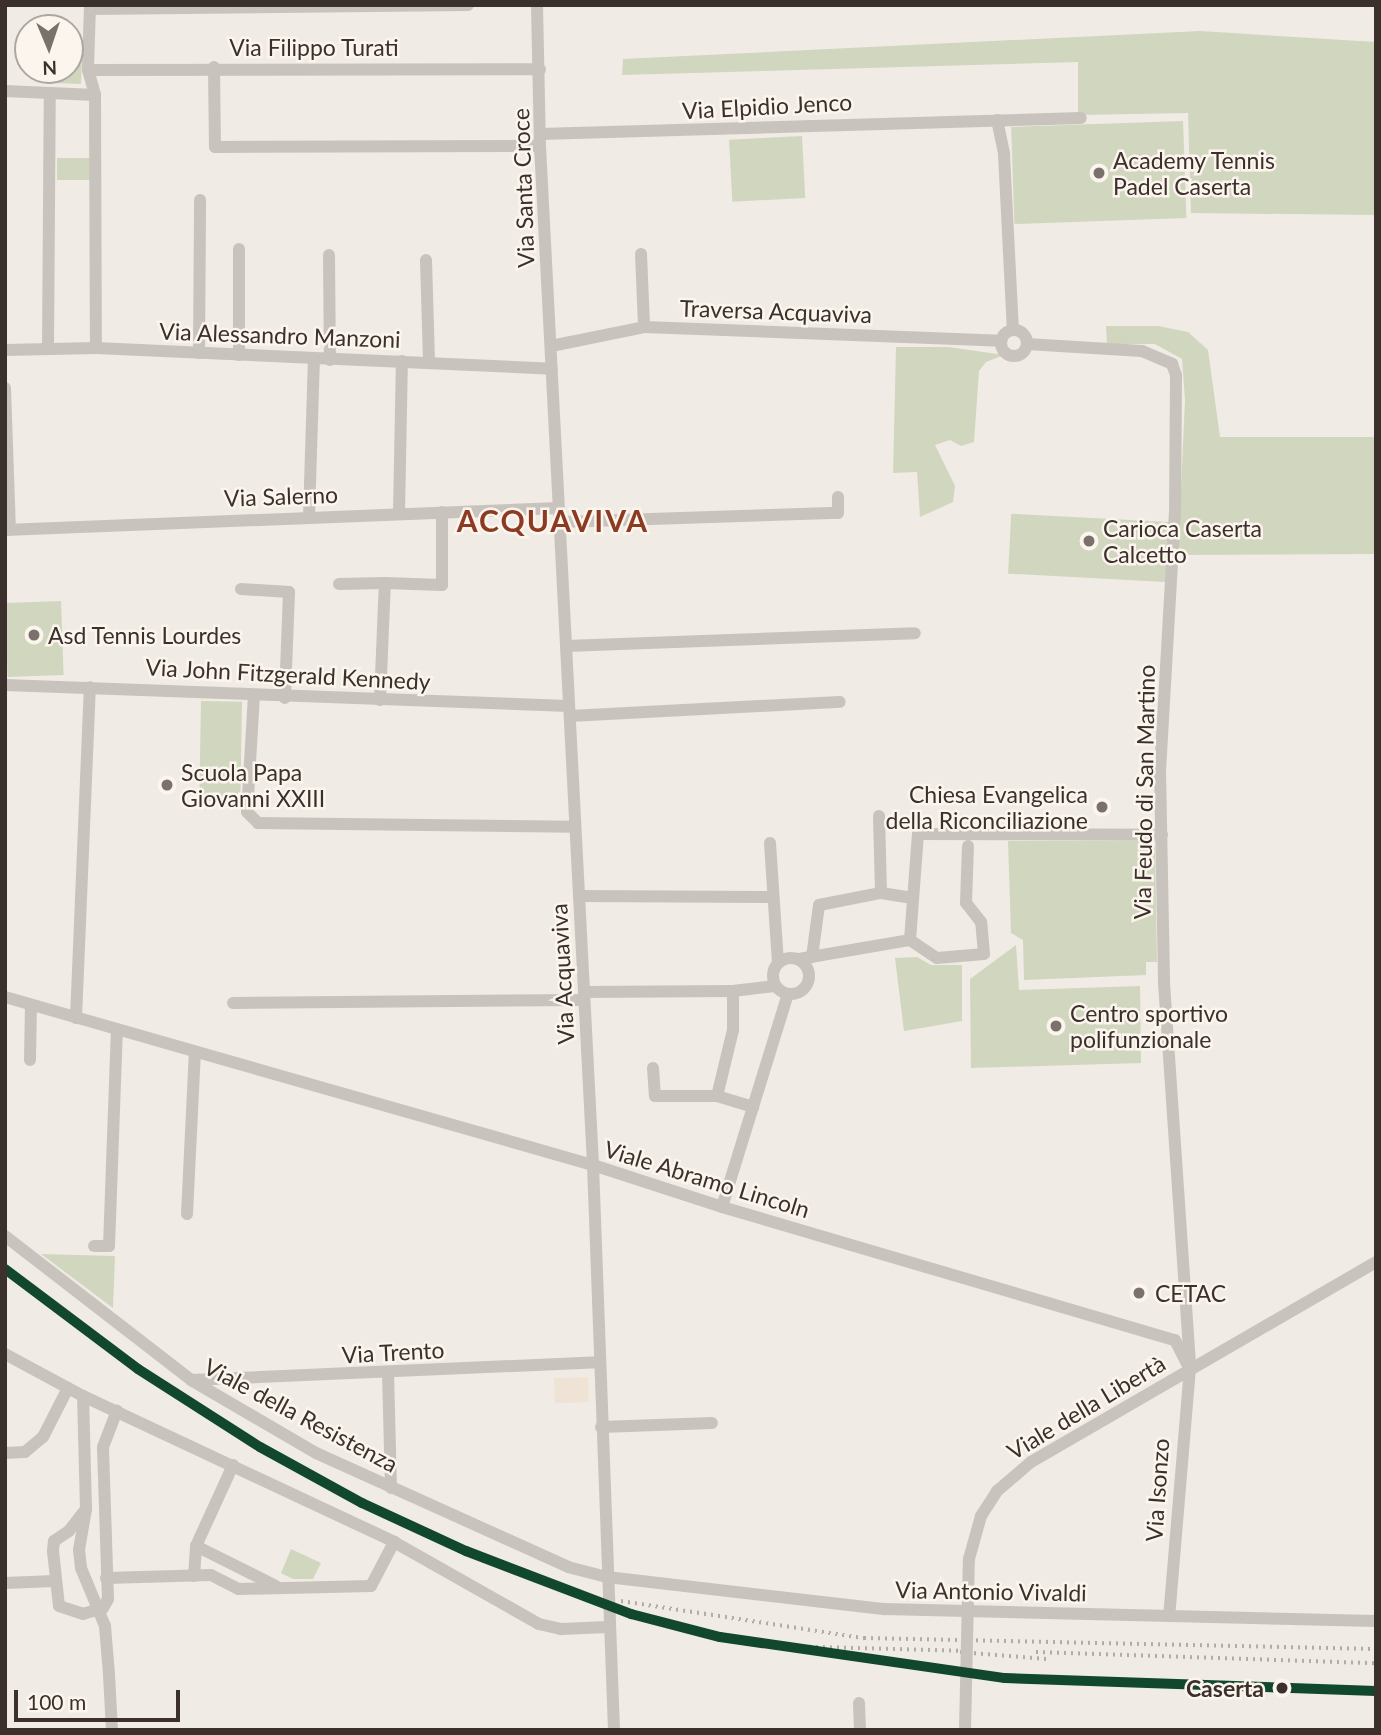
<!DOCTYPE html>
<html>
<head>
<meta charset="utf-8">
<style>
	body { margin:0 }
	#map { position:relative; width:1381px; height:1735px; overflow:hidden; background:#f0ebe5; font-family:Lato,sans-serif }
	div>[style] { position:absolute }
	.green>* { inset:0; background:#d1d6bf; transform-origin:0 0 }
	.plaza>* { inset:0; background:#eee3d5; transform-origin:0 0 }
	.minor>* { height:12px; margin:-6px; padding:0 6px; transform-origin:6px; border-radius:6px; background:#c9c3be }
	.minor>.ring { margin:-6px; padding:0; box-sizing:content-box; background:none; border:12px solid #c9c3be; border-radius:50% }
	.rail>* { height:3.5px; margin-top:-1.75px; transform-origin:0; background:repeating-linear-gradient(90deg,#b1aca8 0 2px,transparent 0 7px) }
	.minor-bridge>* { height:12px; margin:-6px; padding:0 6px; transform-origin:6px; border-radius:6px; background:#c9c3be }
	.rail-1>* { height:10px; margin:-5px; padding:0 5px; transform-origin:5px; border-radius:5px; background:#11472c }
	.dots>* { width:19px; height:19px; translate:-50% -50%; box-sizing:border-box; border:4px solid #fbf5ee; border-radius:50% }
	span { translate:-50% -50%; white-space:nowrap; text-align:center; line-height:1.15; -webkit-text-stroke:5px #fbf5ee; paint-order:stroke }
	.street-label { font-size:23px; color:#3b302b }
	.poi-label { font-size:23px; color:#3b302b }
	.left { translate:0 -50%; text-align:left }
	.right { translate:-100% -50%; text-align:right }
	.stop-label { font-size:23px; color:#3b302b; font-weight:700 }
	.district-label { font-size:30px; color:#8c3b22; font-weight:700; letter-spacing:2px }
	.frame { position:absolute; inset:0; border:7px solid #3b302b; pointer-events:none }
	.north { position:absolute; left:14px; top:14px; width:70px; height:70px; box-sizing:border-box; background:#fbf5ee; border:2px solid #aea6a0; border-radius:50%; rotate:178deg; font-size:19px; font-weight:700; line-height:28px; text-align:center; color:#3b302b }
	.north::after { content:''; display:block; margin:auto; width:24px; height:32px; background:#7a716c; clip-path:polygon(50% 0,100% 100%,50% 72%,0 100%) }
	.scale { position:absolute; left:14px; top:1690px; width:166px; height:32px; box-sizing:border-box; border:4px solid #3b302b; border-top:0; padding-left:9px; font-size:21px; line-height:24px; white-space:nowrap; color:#3b302b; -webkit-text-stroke:5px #fbf5ee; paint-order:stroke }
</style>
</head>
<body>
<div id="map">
	<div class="green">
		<i style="clip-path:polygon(1200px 31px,1376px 42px,1376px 215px,1191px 213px,1188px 113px,1078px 115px,1078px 62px,622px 75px,623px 59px)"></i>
		<i style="clip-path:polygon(70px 52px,82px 53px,81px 84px,53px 83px,54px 70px,70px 70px)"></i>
		<i style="left:1183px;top:121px;width:97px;height:172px;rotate:88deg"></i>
		<i style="left:802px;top:136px;width:62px;height:73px;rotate:87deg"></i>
		<i style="left:57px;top:158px;width:34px;height:22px"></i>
		<i style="clip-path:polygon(1106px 326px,1158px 326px,1188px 332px,1208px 350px,1220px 437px,1376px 437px,1376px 554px,1178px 555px,1185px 400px,1182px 359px,1155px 344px,1107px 344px)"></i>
		<i style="clip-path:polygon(896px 347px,948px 347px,1004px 355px,986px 362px,979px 371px,974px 442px,961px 446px,950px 440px,935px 445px,955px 486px,953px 502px,920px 517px,917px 472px,893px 473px)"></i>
		<i style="left:1169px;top:522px;width:60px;height:158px;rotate:93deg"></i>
		<i style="left:61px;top:601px;width:74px;height:56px;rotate:88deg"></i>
		<i style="left:201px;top:701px;width:41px;height:100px;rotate:1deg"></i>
		<i style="clip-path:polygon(1008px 841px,1149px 841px,1155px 846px,1157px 962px,1146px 962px,1146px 975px,1024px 980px,1023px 940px,1011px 933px)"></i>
		<i style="clip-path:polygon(1016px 945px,1019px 990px,1140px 986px,1141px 1063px,971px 1068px,970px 979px)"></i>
		<i style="clip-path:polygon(917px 957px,931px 965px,962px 965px,962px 1021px,904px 1031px,895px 958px)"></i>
		<i style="clip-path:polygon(41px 1254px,115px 1256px,113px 1308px)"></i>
		<i style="clip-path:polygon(291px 1549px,321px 1563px,313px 1579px,293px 1579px,281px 1573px)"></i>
	</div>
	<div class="plaza">
		<i style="left:588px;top:1377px;width:25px;height:34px;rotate:88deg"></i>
	</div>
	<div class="minor">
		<i style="left:90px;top:5px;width:65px;rotate:91.8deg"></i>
		<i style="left:88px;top:70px;width:26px;rotate:74deg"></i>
		<i style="left:95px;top:95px;width:253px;rotate:89.8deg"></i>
		<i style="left:537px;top:5px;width:141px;rotate:88.8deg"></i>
		<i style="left:540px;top:146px;width:1020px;rotate:87.02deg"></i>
		<i style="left:593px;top:1165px;width:565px;rotate:87.87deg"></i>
		<i style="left:90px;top:9px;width:378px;rotate:-0.6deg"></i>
		<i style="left:214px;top:67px;width:80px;rotate:89.3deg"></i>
		<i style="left:215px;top:147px;width:325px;rotate:-0.2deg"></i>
		<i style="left:88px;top:70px;width:452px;rotate:-0.1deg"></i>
		<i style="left:5px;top:91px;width:90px;rotate:2.5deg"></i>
		<i style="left:997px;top:120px;width:35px;rotate:78deg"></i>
		<i style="left:1004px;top:154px;width:176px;rotate:87.1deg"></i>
		<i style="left:540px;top:134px;width:541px;rotate:-1.69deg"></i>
		<i style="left:641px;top:254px;width:73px;rotate:87.6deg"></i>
		<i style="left:329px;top:255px;width:105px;rotate:89.5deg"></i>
		<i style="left:426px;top:260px;width:103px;rotate:88.3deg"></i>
		<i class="ring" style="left:1001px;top:330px;width:14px;height:14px"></i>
		<i style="left:1027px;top:344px;width:115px;rotate:3.5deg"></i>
		<i style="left:1142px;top:351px;width:33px;rotate:23deg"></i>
		<i style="left:1172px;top:364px;width:12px;rotate:70deg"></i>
		<i style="left:1176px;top:375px;width:136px;rotate:90.4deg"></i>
		<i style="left:1175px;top:511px;width:259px;rotate:93.3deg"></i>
		<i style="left:1160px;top:770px;width:213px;rotate:88.9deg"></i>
		<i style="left:1164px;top:983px;width:386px;rotate:86.1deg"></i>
		<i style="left:1190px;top:1368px;width:249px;rotate:94.8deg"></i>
		<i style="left:551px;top:346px;width:95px;rotate:-11.5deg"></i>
		<i style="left:644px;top:327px;width:357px;rotate:2.2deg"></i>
		<i style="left:48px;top:348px;width:255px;rotate:-89.6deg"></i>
		<i style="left:5px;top:350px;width:91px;rotate:-1.3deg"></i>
		<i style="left:96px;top:348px;width:456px;rotate:2.6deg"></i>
		<i style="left:199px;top:353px;width:153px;rotate:-89.6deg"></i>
		<i style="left:239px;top:355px;width:106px;rotate:-90deg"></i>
		<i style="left:5px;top:388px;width:142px;rotate:88deg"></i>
		<i style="left:399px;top:513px;width:152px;rotate:-88.9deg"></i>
		<i style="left:309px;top:516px;width:157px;rotate:-88.2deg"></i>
		<i style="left:560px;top:522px;width:278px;rotate:-1.9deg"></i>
		<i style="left:838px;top:513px;width:16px;rotate:-90deg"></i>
		<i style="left:5px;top:530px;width:554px;rotate:-2.27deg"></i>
		<i style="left:339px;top:584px;width:46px;rotate:-1.2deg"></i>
		<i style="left:241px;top:589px;width:48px;rotate:3.6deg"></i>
		<i style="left:289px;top:592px;width:106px;rotate:92.2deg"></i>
		<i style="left:566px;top:646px;width:349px;rotate:-2.1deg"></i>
		<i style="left:5px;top:685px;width:564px;rotate:2.13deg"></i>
		<i style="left:254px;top:695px;width:117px;rotate:93.4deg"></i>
		<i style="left:247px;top:812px;width:16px;rotate:45deg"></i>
		<i style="left:258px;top:823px;width:317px;rotate:0.7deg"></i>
		<i style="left:380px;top:700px;width:117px;rotate:-87.6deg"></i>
		<i style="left:385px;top:583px;width:57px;rotate:2deg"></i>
		<i style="left:442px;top:585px;width:73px;rotate:-90deg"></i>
		<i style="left:570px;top:716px;width:270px;rotate:-3deg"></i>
		<i style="left:879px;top:816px;width:77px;rotate:88.5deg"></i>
		<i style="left:881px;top:893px;width:32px;rotate:9deg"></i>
		<i style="left:770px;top:843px;width:120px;rotate:86.2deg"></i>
		<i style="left:579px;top:896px;width:194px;rotate:0.3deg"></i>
		<i style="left:910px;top:940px;width:32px;rotate:34deg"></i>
		<i style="left:937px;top:958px;width:47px;rotate:-4.9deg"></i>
		<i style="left:984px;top:954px;width:32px;rotate:-95deg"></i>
		<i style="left:981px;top:922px;width:24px;rotate:-128deg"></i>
		<i style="left:966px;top:903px;width:57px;rotate:-88deg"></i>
		<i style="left:812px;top:957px;width:52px;rotate:-82.3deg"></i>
		<i style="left:819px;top:905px;width:63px;rotate:-11deg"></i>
		<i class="ring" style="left:773px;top:958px;width:24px;height:24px"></i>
		<i style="left:799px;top:959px;width:113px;rotate:-9.7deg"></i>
		<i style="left:910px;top:940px;width:106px;rotate:-85.7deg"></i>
		<i style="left:918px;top:834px;width:244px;rotate:0.2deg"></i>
		<i style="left:733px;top:991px;width:39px;rotate:90deg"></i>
		<i style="left:733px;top:1030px;width:68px;rotate:103.6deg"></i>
		<i style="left:717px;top:1096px;width:38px;rotate:17deg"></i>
		<i style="left:584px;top:992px;width:149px;rotate:-0.4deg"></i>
		<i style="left:733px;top:991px;width:42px;rotate:-6.8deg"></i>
		<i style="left:5px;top:997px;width:612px;rotate:15.95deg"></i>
		<i style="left:593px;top:1165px;width:136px;rotate:18deg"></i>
		<i style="left:722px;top:1207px;width:472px;rotate:16.4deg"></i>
		<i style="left:1175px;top:1340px;width:28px;rotate:63deg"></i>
		<i style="left:233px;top:1003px;width:351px;rotate:-0.5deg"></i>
		<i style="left:76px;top:1018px;width:331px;rotate:-87.6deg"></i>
		<i style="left:30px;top:1060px;width:55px;rotate:-89deg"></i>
		<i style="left:653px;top:1068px;width:28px;rotate:86deg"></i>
		<i style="left:655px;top:1096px;width:62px"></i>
		<i style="left:722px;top:1207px;width:223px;rotate:-72.8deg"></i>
		<i style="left:187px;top:1214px;width:161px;rotate:-87.2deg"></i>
		<i style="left:5px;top:1236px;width:235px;rotate:37.7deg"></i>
		<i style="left:191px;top:1380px;width:145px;rotate:30.3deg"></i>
		<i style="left:316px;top:1453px;width:277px;rotate:24.3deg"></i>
		<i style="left:568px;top:1567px;width:40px;rotate:14.4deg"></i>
		<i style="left:607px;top:1577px;width:280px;rotate:6.6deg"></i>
		<i style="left:885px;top:1609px;width:491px;rotate:1.4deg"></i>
		<i style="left:94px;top:1246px;width:15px"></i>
		<i style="left:109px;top:1246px;width:216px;rotate:-87.9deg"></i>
		<i style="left:5px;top:1354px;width:89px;rotate:28.3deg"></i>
		<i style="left:83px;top:1396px;width:344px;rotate:25.1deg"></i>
		<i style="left:394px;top:1542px;width:167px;rotate:29.5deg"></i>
		<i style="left:539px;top:1624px;width:23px;rotate:13deg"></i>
		<i style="left:561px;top:1629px;width:47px;rotate:-2.4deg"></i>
		<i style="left:388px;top:1373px;width:115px;rotate:88.5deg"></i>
		<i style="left:191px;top:1380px;width:407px;rotate:-2.5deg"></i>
		<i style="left:601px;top:1427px;width:111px;rotate:-2.1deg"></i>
		<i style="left:5px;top:1453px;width:20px;rotate:-3deg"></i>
		<i style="left:25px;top:1452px;width:23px;rotate:-40deg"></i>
		<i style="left:43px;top:1437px;width:55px;rotate:-63deg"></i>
		<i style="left:997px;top:1491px;width:45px;rotate:-40.5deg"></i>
		<i style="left:1031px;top:1462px;width:399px;rotate:-30.1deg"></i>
		<i style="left:86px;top:1509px;width:28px;rotate:128deg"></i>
		<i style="left:69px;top:1531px;width:18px;rotate:146deg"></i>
		<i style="left:54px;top:1541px;width:10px;rotate:96deg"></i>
		<i style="left:53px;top:1551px;width:55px;rotate:83.8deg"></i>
		<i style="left:59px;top:1606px;width:25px;rotate:18deg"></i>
		<i style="left:83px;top:1614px;width:21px;rotate:-17deg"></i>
		<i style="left:103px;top:1608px;width:10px;rotate:-61deg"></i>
		<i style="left:108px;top:1599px;width:152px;rotate:-91.9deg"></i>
		<i style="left:103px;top:1447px;width:39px;rotate:-69deg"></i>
		<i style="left:196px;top:1546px;width:89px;rotate:26.6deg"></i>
		<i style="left:81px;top:1568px;width:18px;rotate:-96deg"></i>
		<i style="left:79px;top:1550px;width:42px;rotate:-80.3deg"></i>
		<i style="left:86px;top:1509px;width:113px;rotate:-91.5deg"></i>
		<i style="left:194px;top:1576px;width:30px;rotate:-86deg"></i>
		<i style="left:196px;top:1546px;width:89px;rotate:-65.4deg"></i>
		<i style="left:106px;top:1578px;width:105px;rotate:-1.6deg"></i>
		<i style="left:211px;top:1575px;width:31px;rotate:27deg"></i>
		<i style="left:239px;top:1589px;width:132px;rotate:-1.3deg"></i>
		<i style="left:371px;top:1586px;width:50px;rotate:-62.4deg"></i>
		<i style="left:5px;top:1583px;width:49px;rotate:-2.3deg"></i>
		<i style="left:109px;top:1675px;width:55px;rotate:86.9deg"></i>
		<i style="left:859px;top:1703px;width:27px;rotate:88deg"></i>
	</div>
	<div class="rail">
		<i style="left:621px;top:1601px;width:246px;rotate:8.7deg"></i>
		<i style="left:864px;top:1638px;width:512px;rotate:1.23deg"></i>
		<i style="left:781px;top:1646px;width:189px;rotate:1.5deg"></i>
		<i style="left:960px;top:1652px;width:87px;rotate:4.6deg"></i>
		<i style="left:1036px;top:1652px;width:340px;rotate:1.9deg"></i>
	</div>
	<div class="minor-bridge">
		<i style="left:81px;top:1568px;width:63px;rotate:67.5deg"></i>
		<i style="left:105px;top:1626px;width:49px;rotate:85.3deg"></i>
		<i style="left:965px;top:1730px;width:171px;rotate:-88.7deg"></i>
		<i style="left:969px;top:1559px;width:45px;rotate:-74.4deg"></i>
		<i style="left:981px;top:1516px;width:30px;rotate:-57deg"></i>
	</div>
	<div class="rail-1">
		<i style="left:5px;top:1269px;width:166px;rotate:36.9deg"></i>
		<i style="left:138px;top:1369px;width:145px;rotate:32.6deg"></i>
		<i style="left:260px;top:1447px;width:116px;rotate:28.8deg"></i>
		<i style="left:362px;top:1503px;width:115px;rotate:24.8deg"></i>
		<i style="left:466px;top:1551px;width:177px;rotate:20.9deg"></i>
		<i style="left:631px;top:1614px;width:92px;rotate:14.5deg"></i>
		<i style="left:720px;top:1637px;width:288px;rotate:8.2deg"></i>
		<i style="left:1005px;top:1678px;width:371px;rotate:2deg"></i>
	</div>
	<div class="dots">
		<i style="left:1099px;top:173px;background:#7a716c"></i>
		<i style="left:1089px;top:541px;background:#7a716c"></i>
		<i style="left:34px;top:635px;background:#7a716c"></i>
		<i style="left:167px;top:785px;background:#7a716c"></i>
		<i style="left:1102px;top:807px;background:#7a716c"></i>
		<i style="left:1056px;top:1026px;background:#7a716c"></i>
		<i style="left:1139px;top:1293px;background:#7a716c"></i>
		<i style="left:1282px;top:1688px;background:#3b302b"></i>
	</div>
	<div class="street-label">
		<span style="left:314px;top:47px">Via Filippo Turati</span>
		<span style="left:767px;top:106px;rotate:-3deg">Via Elpidio Jenco</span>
		<span style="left:523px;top:188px;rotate:-92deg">Via Santa Croce</span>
		<span style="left:776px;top:311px;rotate:2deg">Traversa Acquaviva</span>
		<span style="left:280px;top:335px;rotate:2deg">Via Alessandro Manzoni</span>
		<span style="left:281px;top:496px;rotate:-2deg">Via Salerno</span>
		<span style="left:288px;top:674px;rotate:3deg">Via John Fitzgerald Kennedy</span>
		<span style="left:1144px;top:792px;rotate:-89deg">Via Feudo di San Martino</span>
		<span style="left:562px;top:974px;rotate:-93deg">Via Acquaviva</span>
		<span style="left:707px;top:1179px;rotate:17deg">Viale Abramo Lincoln</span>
		<span style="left:393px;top:1352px;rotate:-3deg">Via Trento</span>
		<span style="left:1086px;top:1407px;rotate:-31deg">Viale della Libertà</span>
		<span style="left:301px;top:1415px;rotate:28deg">Viale della Resistenza</span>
		<span style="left:1157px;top:1490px;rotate:-86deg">Via Isonzo</span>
		<span style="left:991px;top:1591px;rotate:1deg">Via Antonio Vivaldi</span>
	</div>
	<div class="poi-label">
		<span class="left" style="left:1113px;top:173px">Academy Tennis<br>Padel Caserta</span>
		<span class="left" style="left:1103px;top:541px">Carioca Caserta<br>Calcetto</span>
		<span class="left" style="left:48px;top:635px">Asd Tennis Lourdes</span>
		<span class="left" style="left:181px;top:785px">Scuola Papa<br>Giovanni XXIII</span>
		<span class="right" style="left:1088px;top:807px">Chiesa Evangelica<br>della Riconciliazione</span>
		<span class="left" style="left:1070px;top:1026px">Centro sportivo<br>polifunzionale</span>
		<span class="left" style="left:1155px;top:1293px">CETAC</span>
	</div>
	<div class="stop-label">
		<span class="right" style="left:1264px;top:1688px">Caserta</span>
	</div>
	<div class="district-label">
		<span style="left:553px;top:520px">ACQUAVIVA</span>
	</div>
	<div class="frame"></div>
	<div class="north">N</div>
	<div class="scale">100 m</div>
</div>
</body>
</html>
